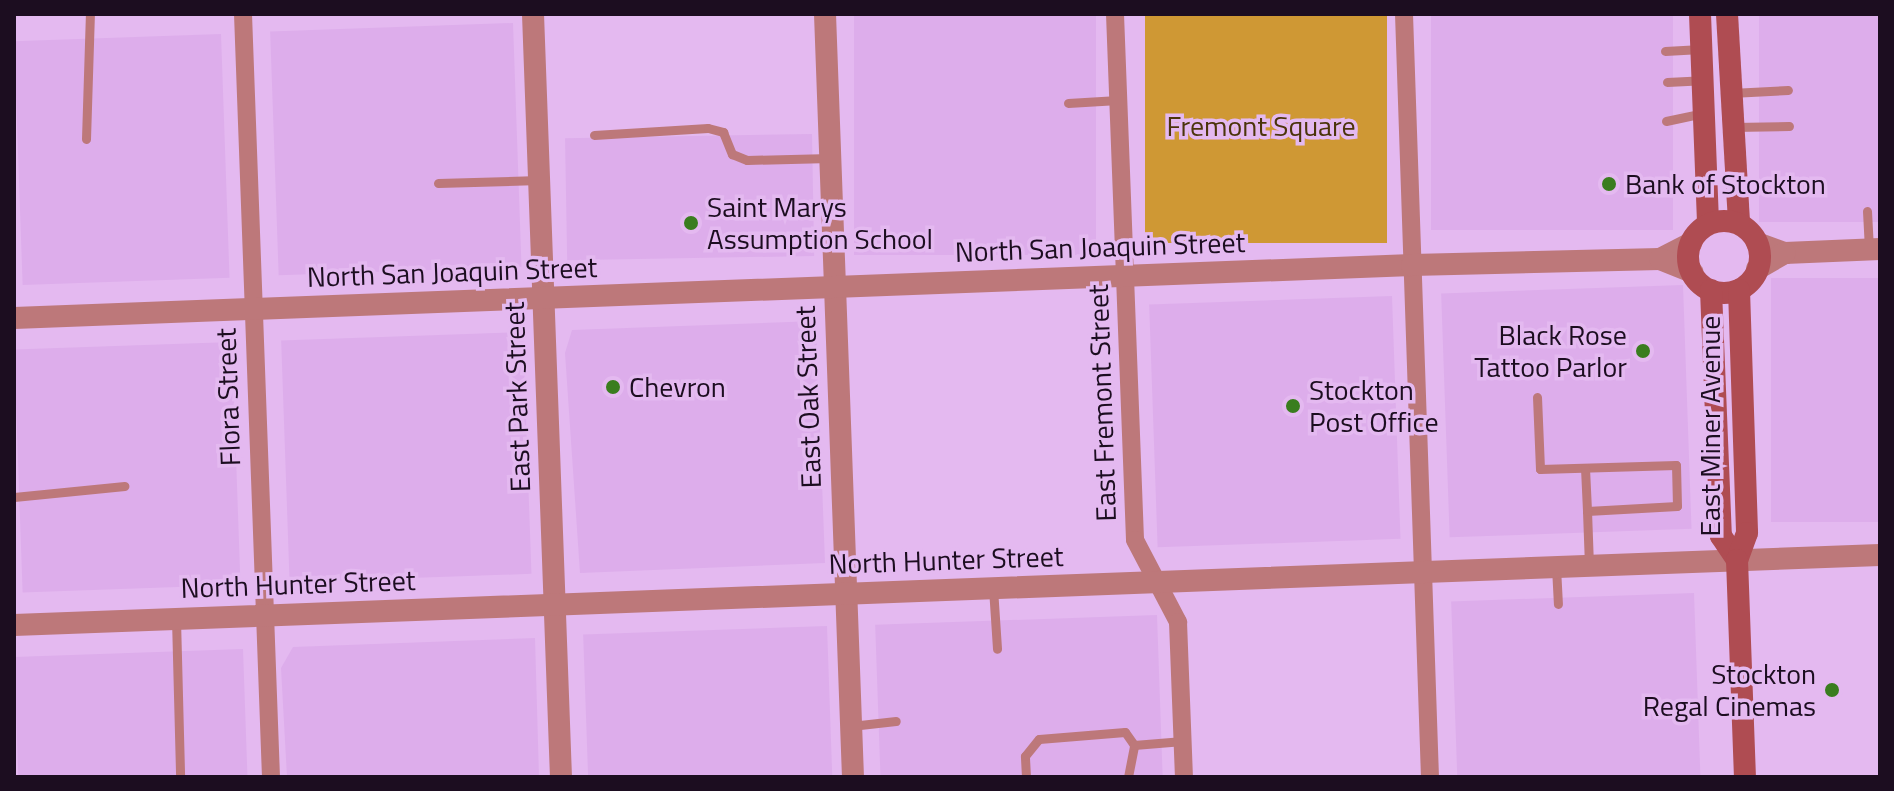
<!DOCTYPE html>
<html>
<head>
<meta charset="utf-8">
<style>
	body { margin:0 }
	#map { position:relative; width:1894px; height:791px; overflow:hidden; background:#e4b9f0; font-family:"Titillium Web",sans-serif }
	div>[style] { position:absolute }
	.built>* { inset:0; background:#ddadeb; transform-origin:0 0 }
	.green>* { inset:0; background:#cf9834; transform-origin:0 0 }
	.service>* { height:9px; margin:-4.5px; padding:0 4.5px; transform-origin:4.5px; border-radius:4.5px; background:#bd787a }
	.minor>* { height:18px; margin:-9px; padding:0 9px; transform-origin:9px; border-radius:9px; background:#bd787a }
	.tertiary>* { height:22px; margin:-11px; padding:0 11px; transform-origin:11px; border-radius:11px; background:#bd787a }
	.secondary>* { height:22px; margin:-11px; padding:0 11px; transform-origin:11px; border-radius:11px; background:#af4c52 }
	.secondary>.ring { margin:-11px; padding:0; box-sizing:content-box; background:none; border:22px solid #af4c52; border-radius:50% }
	.dots>* { width:22px; height:22px; translate:-50% -50%; box-sizing:border-box; border:4px solid #e4b9f0; border-radius:50% }
	span { translate:-50% -50%; white-space:nowrap; text-align:center; line-height:1.15; -webkit-text-stroke:7px #e4b9f0; paint-order:stroke }
	.park-label { font-size:28px; color:#4b340a }
	.poi-label { font-size:28px; color:#1c0d20 }
	.left { translate:0 -50%; text-align:left }
	.right { translate:-100% -50%; text-align:right }
	.street-label { font-size:28px; color:#1c0d20 }
	.frame { position:absolute; inset:0; border:16px solid #1c0d20; pointer-events:none }
</style>
</head>
<body>
<div id="map">
	<div class="built">
		<i style="left:854px;top:14px;width:242px;height:241px"></i>
		<i style="left:1431px;top:14px;width:242px;height:216px"></i>
		<i style="left:1759px;top:14px;width:121px;height:208px"></i>
		<i style="left:513px;top:23px;width:244px;height:243px;rotate:88deg"></i>
		<i style="left:221px;top:34px;width:244px;height:207px;rotate:88deg"></i>
		<i style="left:812px;top:134px;width:122px;height:247px;rotate:89deg"></i>
		<i style="left:1880px;top:278px;width:244px;height:109px;rotate:90deg"></i>
		<i style="left:1683px;top:285px;width:244px;height:242px;rotate:88deg"></i>
		<i style="left:1392px;top:296px;width:243px;height:243px;rotate:88deg"></i>
		<i style="clip-path:polygon(816px 321px,825px 563px,580px 573px,565px 353px,572px 330px)"></i>
		<i style="left:523px;top:332px;width:242px;height:242px;rotate:88deg"></i>
		<i style="left:232px;top:342px;width:243px;height:218px;rotate:88deg"></i>
		<i style="left:1694px;top:593px;width:184px;height:243px;rotate:88deg"></i>
		<i style="left:1157px;top:615px;width:162px;height:282px;rotate:88deg"></i>
		<i style="left:827px;top:626px;width:151px;height:244px;rotate:88deg"></i>
		<i style="clip-path:polygon(535px 638px,539px 777px,287px 777px,281px 668px,293px 647px)"></i>
		<i style="left:243px;top:649px;width:128px;height:229px;rotate:88deg"></i>
	</div>
	<div class="green">
		<i style="left:1145px;top:14px;width:242px;height:229px"></i>
	</div>
	<div class="service">
		<i style="left:1665px;top:51px;width:36px;rotate:-3deg"></i>
		<i style="left:1667px;top:82px;width:35px;rotate:-3deg"></i>
		<i style="left:1731px;top:93px;width:57px;rotate:-3deg"></i>
		<i style="left:1068px;top:103px;width:50px;rotate:-3.4deg"></i>
		<i style="left:1666px;top:121px;width:38px;rotate:-12deg"></i>
		<i style="left:1733px;top:127px;width:56px;rotate:-1deg"></i>
		<i style="left:594px;top:135px;width:114px;rotate:-3.5deg"></i>
		<i style="left:708px;top:128px;width:16px;rotate:15deg"></i>
		<i style="left:723px;top:132px;width:24px;rotate:68deg"></i>
		<i style="left:732px;top:154px;width:16px;rotate:22deg"></i>
		<i style="left:747px;top:160px;width:83px;rotate:-1.4deg"></i>
		<i style="left:86px;top:139px;width:125px;rotate:-88.2deg"></i>
		<i style="left:438px;top:183px;width:101px;rotate:-1.7deg"></i>
		<i style="left:1867px;top:211px;width:37px;rotate:87deg"></i>
		<i style="left:1537px;top:397px;width:72px;rotate:87.6deg"></i>
		<i style="left:1540px;top:469px;width:136px;rotate:-1.7deg"></i>
		<i style="left:1676px;top:465px;width:41px;rotate:88.6deg"></i>
		<i style="left:1677px;top:506px;width:90px;rotate:176.8deg"></i>
		<i style="left:1587px;top:511px;width:55px;rotate:87.9deg"></i>
		<i style="left:1585px;top:468px;width:43px;rotate:87.3deg"></i>
		<i style="left:14px;top:497px;width:111px;rotate:-5.7deg"></i>
		<i style="left:1556px;top:567px;width:37px;rotate:87deg"></i>
		<i style="left:993px;top:588px;width:61px;rotate:86.2deg"></i>
		<i style="left:176px;top:619px;width:158px;rotate:88.5deg"></i>
		<i style="left:851px;top:726px;width:45px;rotate:-6.3deg"></i>
		<i style="left:1026px;top:777px;width:21px;rotate:-93deg"></i>
		<i style="left:1025px;top:756px;width:22px;rotate:-51deg"></i>
		<i style="left:1039px;top:739px;width:86px;rotate:-4.7deg"></i>
		<i style="left:1125px;top:732px;width:16px;rotate:55deg"></i>
		<i style="left:1128px;top:777px;width:33px;rotate:-79deg"></i>
		<i style="left:1134px;top:745px;width:49px;rotate:-4.7deg"></i>
	</div>
	<div class="minor">
		<i style="left:243px;top:14px;width:764px;rotate:87.9deg"></i>
		<i style="left:1115px;top:14px;width:526px;rotate:87.82deg"></i>
		<i style="left:1135px;top:540px;width:93px;rotate:62.3deg"></i>
		<i style="left:1178px;top:622px;width:155px;rotate:87.8deg"></i>
		<i style="left:1404px;top:14px;width:763px;rotate:88.05deg"></i>
	</div>
	<div class="tertiary">
		<i style="left:533px;top:14px;width:764px;rotate:87.9deg"></i>
		<i style="left:825px;top:14px;width:764px;rotate:87.9deg"></i>
		<i style="left:1757px;top:243px;width:30px;rotate:20deg"></i>
		<i style="left:1785px;top:253px;width:95px;rotate:-2.4deg"></i>
		<i style="left:1660px;top:259px;width:35px;rotate:-27deg"></i>
		<i style="left:1757px;top:269px;width:32px;rotate:-30deg"></i>
		<i style="left:14px;top:318px;width:1399px;rotate:-2.17deg"></i>
		<i style="left:1412px;top:265px;width:248px;rotate:-1.4deg"></i>
		<i style="left:1660px;top:259px;width:35px;rotate:22deg"></i>
		<i style="left:14px;top:625px;width:1867px;rotate:-2.15deg"></i>
	</div>
	<div class="secondary">
		<i style="left:1700px;top:14px;width:210px;rotate:87.8deg"></i>
		<i style="left:1727px;top:14px;width:209px;rotate:86.7deg"></i>
		<i class="ring" style="left:1688px;top:221px;width:50px;height:50px"></i>
		<i style="left:1711px;top:290px;width:246px;rotate:87.7deg"></i>
		<i style="left:1721px;top:536px;width:29px;rotate:56deg"></i>
		<i style="left:1739px;top:290px;width:243px;rotate:88.1deg"></i>
		<i style="left:1747px;top:533px;width:29px;rotate:110deg"></i>
		<i style="left:1737px;top:560px;width:217px;rotate:87.9deg"></i>
	</div>
	<div class="dots">
		<i style="left:1609px;top:184px;background:#3a7d1f"></i>
		<i style="left:691px;top:223px;background:#3a7d1f"></i>
		<i style="left:1643px;top:351px;background:#3a7d1f"></i>
		<i style="left:613px;top:387px;background:#3a7d1f"></i>
		<i style="left:1293px;top:406px;background:#3a7d1f"></i>
		<i style="left:1832px;top:690px;background:#3a7d1f"></i>
	</div>
	<div class="park-label">
		<span style="left:1261px;top:126px">Fremont Square</span>
	</div>
	<div class="poi-label">
		<span class="left" style="left:1625px;top:184px">Bank of Stockton</span>
		<span class="left" style="left:707px;top:223px">Saint Marys<br>Assumption School</span>
		<span class="right" style="left:1627px;top:351px">Black Rose<br>Tattoo Parlor</span>
		<span class="left" style="left:629px;top:387px">Chevron</span>
		<span class="left" style="left:1309px;top:406px">Stockton<br>Post Office</span>
		<span class="right" style="left:1816px;top:690px">Stockton<br>Regal Cinemas</span>
	</div>
	<div class="street-label">
		<span style="left:1100px;top:247px;rotate:-2deg">North San Joaquin Street</span>
		<span style="left:452px;top:272px;rotate:-2deg">North San Joaquin Street</span>
		<span style="left:228px;top:397px;rotate:-92deg">Flora Street</span>
		<span style="left:517px;top:397px;rotate:-92deg">East Park Street</span>
		<span style="left:808px;top:397px;rotate:-92deg">East Oak Street</span>
		<span style="left:1102px;top:403px;rotate:-92deg">East Fremont Street</span>
		<span style="left:1710px;top:426px;rotate:-90deg">East Miner Avenue</span>
		<span style="left:946px;top:560px;rotate:-2deg">North Hunter Street</span>
		<span style="left:298px;top:584px;rotate:-2deg">North Hunter Street</span>
	</div>
	<div class="frame"></div>
</div>
</body>
</html>
